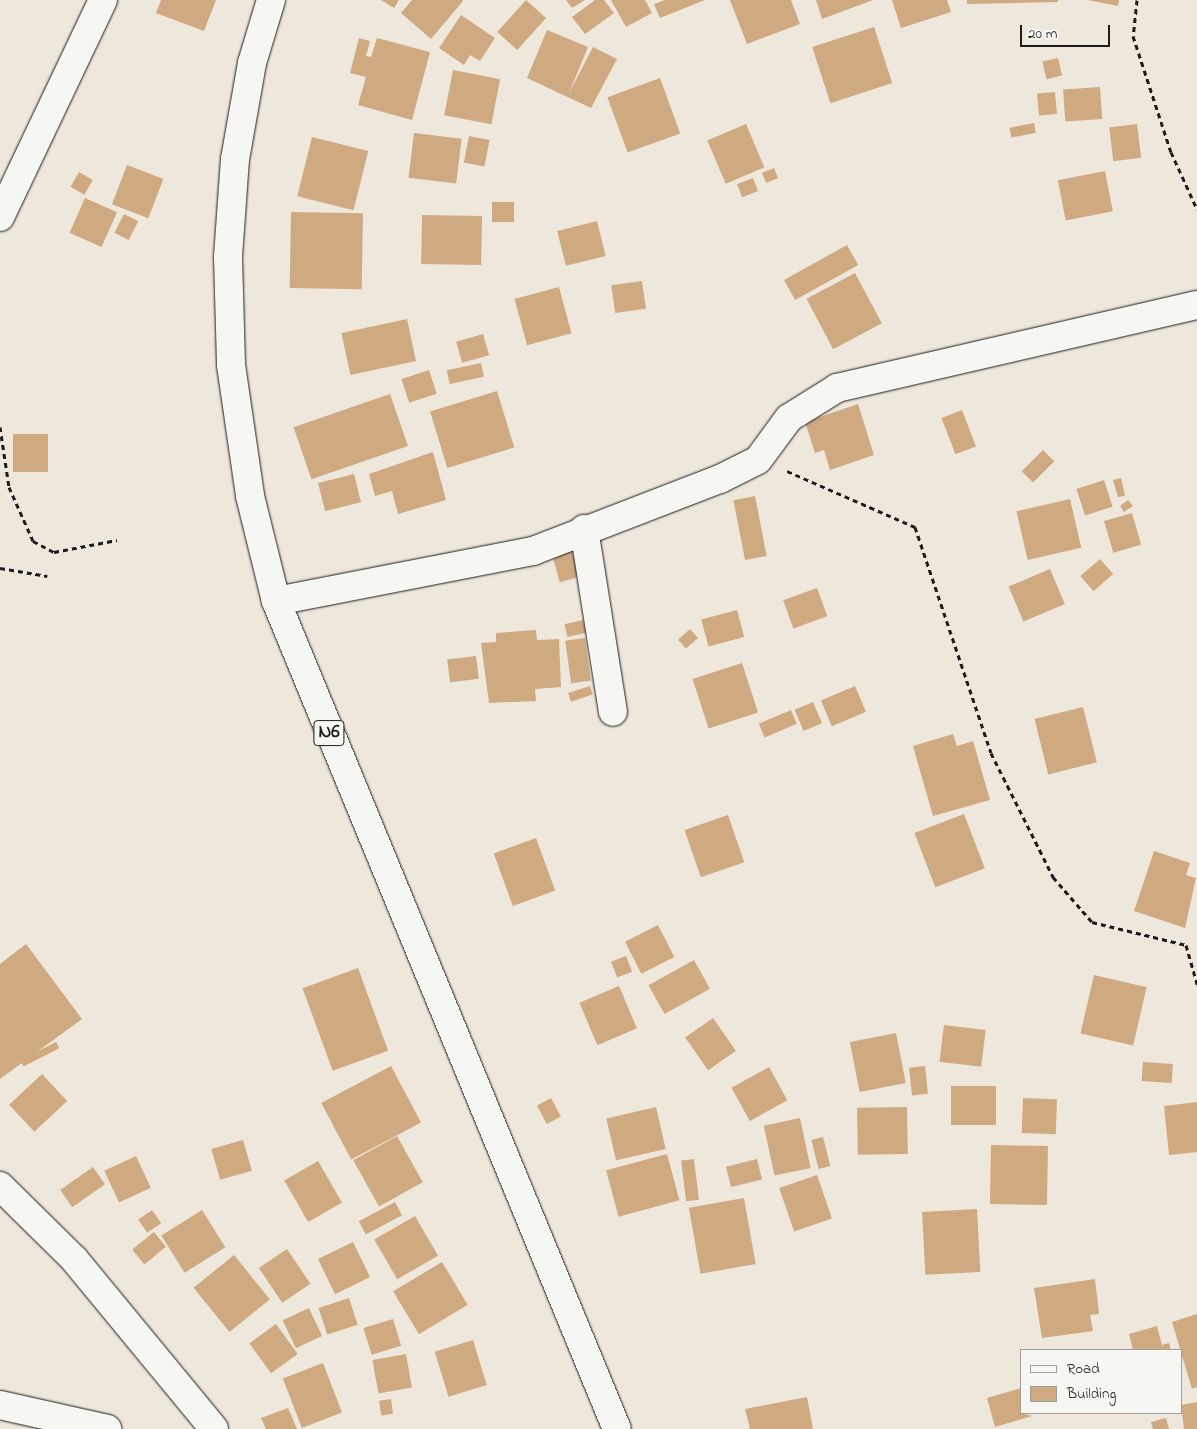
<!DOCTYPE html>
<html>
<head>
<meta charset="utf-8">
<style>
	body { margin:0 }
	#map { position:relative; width:1197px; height:1429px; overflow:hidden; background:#eee7db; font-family:"Indie Flower",sans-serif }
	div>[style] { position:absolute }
	.building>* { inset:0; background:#cfaa81; transform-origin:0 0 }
	.path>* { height:3px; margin-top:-1.5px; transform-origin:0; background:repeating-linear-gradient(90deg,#1c1c1c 0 5px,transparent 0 9px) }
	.roads { filter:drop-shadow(0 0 1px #1c1c1c) drop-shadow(0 0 1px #1c1c1c) }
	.minor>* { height:28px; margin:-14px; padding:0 14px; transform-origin:14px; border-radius:14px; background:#f6f6f2 }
	.major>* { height:28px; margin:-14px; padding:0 14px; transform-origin:14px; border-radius:14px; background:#f6f6f2 }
	.highway>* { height:28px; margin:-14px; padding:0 14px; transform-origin:14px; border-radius:14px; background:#f6f6f2 }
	span { translate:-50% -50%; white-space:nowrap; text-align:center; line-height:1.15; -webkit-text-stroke:4.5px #f6f6f2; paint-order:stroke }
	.shield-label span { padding:1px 4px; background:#f6f6f2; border:1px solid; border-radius:4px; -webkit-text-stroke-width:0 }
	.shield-label { font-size:19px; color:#1c1c1c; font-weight:700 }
	.legend { position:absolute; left:1020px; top:1349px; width:162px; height:65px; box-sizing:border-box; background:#f6f6f2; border:1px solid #9f9f9c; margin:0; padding:6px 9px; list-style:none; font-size:15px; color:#1c1c1c }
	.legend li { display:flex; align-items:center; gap:10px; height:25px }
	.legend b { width:25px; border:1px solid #9f9f9c }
	.scale { position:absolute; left:1020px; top:25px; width:90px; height:22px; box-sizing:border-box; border:2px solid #1c1c1c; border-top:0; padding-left:6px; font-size:15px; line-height:18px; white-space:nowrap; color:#1c1c1c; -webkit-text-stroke:4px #f6f6f2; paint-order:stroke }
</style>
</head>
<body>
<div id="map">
	<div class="building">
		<i style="clip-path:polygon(161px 0,216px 0,204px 31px,156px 13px)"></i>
		<i style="clip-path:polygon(381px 0,399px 0,394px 8px)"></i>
		<i style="clip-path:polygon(412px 0,462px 0,463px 1px,431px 39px,401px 13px)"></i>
		<i style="left:526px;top:0;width:27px;height:43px;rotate:42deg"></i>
		<i style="clip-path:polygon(566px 0,585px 0,572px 8px)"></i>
		<i style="clip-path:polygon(595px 0,604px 0,614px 13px,585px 34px,572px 17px)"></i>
		<i style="clip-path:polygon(611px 0,645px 0,652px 13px,626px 27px)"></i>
		<i style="clip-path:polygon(665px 0,705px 0,660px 18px,654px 4px)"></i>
		<i style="clip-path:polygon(730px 0,791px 0,800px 24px,747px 44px)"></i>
		<i style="clip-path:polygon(816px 0,873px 0,822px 19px)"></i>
		<i style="clip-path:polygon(892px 0,947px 0,951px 12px,901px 28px)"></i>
		<i style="clip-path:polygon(967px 0,1058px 0,1058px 2px,967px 4px)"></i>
		<i style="clip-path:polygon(1088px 0,1119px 0,1118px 6px)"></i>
		<i style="clip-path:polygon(461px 15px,495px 38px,480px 61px,470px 55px,464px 65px,439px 48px)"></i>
		<i style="left:874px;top:27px;width:59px;height:65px;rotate:72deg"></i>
		<i style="clip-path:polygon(547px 30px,588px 47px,569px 93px,593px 47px,617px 59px,591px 108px,527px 78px)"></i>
		<i style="clip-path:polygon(359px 38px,370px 41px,366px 56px,371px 57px,377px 38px,430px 52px,412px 120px,358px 105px,366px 77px,350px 73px)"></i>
		<i style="left:1058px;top:58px;width:18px;height:16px;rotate:77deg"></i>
		<i style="left:453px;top:70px;width:48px;height:46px;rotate:11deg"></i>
		<i style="left:660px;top:78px;width:59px;height:56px;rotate:70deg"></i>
		<i style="left:1100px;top:87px;width:32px;height:37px;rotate:86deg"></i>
		<i style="left:1055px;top:92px;width:22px;height:18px;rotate:85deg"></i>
		<i style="left:1034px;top:123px;width:10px;height:25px;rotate:79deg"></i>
		<i style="left:746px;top:124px;width:47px;height:42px;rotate:67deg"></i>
		<i style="left:1137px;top:124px;width:34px;height:28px;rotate:83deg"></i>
		<i style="left:414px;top:133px;width:48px;height:45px;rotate:7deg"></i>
		<i style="left:469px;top:136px;width:21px;height:27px;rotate:11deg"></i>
		<i style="left:312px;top:137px;width:58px;height:61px;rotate:14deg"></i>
		<i style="left:127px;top:165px;width:39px;height:42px;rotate:21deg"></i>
		<i style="left:774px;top:168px;width:11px;height:13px;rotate:68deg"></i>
		<i style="left:1105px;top:171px;width:41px;height:48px;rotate:79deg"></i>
		<i style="left:79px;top:172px;width:16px;height:17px;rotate:30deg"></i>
		<i style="left:753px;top:178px;width:14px;height:17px;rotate:69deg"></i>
		<i style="left:85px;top:198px;width:35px;height:38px;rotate:24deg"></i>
		<i style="left:492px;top:202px;width:22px;height:20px"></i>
		<i style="left:291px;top:212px;width:72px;height:76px;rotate:1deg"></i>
		<i style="left:124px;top:214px;width:16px;height:21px;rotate:27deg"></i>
		<i style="left:422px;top:215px;width:60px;height:49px;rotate:1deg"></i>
		<i style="left:597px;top:221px;width:36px;height:41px;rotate:76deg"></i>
		<i style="left:847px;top:245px;width:23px;height:72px;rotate:61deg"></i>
		<i style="left:855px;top:273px;width:57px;height:55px;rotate:62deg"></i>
		<i style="left:642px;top:281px;width:28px;height:31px;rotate:82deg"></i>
		<i style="left:559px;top:287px;width:48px;height:46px;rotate:75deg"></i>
		<i style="left:407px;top:319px;width:43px;height:67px;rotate:78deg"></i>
		<i style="left:483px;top:334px;width:22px;height:28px;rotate:74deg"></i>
		<i style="left:481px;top:363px;width:14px;height:35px;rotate:78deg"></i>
		<i style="left:429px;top:370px;width:25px;height:29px;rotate:72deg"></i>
		<i style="left:497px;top:391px;width:59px;height:70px;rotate:73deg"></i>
		<i style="left:390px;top:394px;width:55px;height:102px;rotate:71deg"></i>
		<i style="clip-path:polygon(858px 404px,874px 455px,830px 470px,824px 450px,815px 453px,805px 422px)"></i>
		<i style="left:962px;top:410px;width:39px;height:22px;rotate:69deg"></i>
		<i style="left:48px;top:434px;width:38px;height:35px;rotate:90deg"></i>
		<i style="left:1043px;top:450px;width:16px;height:30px;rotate:45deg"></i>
		<i style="clip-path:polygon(433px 452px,446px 500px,398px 514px,392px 491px,375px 496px,369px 474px)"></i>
		<i style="left:354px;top:474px;width:29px;height:37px;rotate:76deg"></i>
		<i style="clip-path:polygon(1121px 478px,1125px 496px,1118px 497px,1113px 480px)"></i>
		<i style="left:1104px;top:480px;width:28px;height:29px;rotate:72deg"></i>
		<i style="left:755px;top:496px;width:61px;height:22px;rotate:79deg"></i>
		<i style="left:1070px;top:499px;width:50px;height:55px;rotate:77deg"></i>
		<i style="clip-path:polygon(1128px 500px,1133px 506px,1124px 512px,1120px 506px)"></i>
		<i style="left:1132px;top:513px;width:33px;height:29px;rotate:74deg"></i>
		<i style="left:572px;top:551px;width:27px;height:20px;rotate:75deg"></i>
		<i style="left:1100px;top:559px;width:20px;height:26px;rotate:49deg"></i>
		<i style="left:1050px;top:569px;width:38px;height:45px;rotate:67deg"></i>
		<i style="left:817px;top:588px;width:30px;height:36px;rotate:70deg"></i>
		<i style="left:737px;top:610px;width:28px;height:37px;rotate:75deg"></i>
		<i style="left:583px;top:620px;width:13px;height:19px;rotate:77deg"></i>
		<i style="left:690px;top:629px;width:12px;height:16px;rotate:48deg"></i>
		<i style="clip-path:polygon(536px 630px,537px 640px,559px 639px,561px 687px,535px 689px,536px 701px,489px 703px,481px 643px,496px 642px,496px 633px)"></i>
		<i style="left:585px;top:638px;width:43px;height:20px;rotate:82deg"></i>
		<i style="left:476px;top:656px;width:23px;height:29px;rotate:83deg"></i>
		<i style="left:742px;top:663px;width:52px;height:52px;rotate:72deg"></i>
		<i style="left:590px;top:686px;width:9px;height:23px;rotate:72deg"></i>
		<i style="left:855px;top:686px;width:28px;height:37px;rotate:67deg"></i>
		<i style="left:813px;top:702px;width:23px;height:20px;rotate:67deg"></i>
		<i style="left:1083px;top:707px;width:57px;height:50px;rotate:76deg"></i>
		<i style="left:791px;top:710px;width:15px;height:35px;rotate:67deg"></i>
		<i style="clip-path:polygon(953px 734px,957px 746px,973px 741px,990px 800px,933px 816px,913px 746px)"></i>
		<i style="left:964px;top:814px;width:58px;height:53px;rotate:69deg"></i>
		<i style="left:728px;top:815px;width:50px;height:46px;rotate:71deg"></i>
		<i style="left:536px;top:838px;width:56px;height:45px;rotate:70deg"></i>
		<i style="clip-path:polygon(1154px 851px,1190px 863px,1186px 875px,1196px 878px,1185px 928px,1134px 911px)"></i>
		<i style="left:658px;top:925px;width:36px;height:37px;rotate:63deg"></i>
		<i style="clip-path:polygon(26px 944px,82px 1019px,0 1079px,0 964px)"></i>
		<i style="left:626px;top:956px;width:17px;height:16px;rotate:69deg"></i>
		<i style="left:694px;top:960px;width:33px;height:52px;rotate:61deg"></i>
		<i style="left:358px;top:968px;width:88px;height:59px;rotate:70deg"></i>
		<i style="left:1094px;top:975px;width:54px;height:60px;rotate:13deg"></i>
		<i style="left:619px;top:986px;width:46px;height:43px;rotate:67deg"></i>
		<i style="left:713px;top:1018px;width:40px;height:34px;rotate:55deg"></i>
		<i style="left:944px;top:1025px;width:42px;height:37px;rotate:7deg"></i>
		<i style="left:896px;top:1033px;width:51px;height:47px;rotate:79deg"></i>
		<i style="left:56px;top:1042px;width:7px;height:40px;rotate:63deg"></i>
		<i style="left:1143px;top:1062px;width:30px;height:19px;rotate:4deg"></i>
		<i style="left:391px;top:1066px;width:64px;height:79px;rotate:62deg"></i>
		<i style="left:925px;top:1066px;width:28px;height:16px;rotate:84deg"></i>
		<i style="left:769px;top:1067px;width:38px;height:43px;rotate:61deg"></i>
		<i style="left:42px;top:1074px;width:37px;height:45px;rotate:47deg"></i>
		<i style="left:951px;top:1086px;width:45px;height:39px"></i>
		<i style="left:551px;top:1098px;width:21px;height:16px;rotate:62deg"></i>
		<i style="left:1023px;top:1098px;width:34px;height:35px;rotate:2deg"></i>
		<i style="clip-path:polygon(1197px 1102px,1197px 1152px,1169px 1155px,1164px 1106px)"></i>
		<i style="left:656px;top:1107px;width:43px;height:51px;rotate:77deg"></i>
		<i style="left:907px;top:1107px;width:47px;height:50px;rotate:89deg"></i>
		<i style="left:800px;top:1118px;width:51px;height:37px;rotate:78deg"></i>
		<i style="left:397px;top:1136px;width:53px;height:50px;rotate:61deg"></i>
		<i style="left:823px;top:1137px;width:30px;height:12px;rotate:76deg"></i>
		<i style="left:243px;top:1140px;width:32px;height:33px;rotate:74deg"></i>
		<i style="left:991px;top:1145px;width:57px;height:59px;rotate:1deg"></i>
		<i style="left:667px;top:1154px;width:48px;height:63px;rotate:75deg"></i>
		<i style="left:136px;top:1156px;width:35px;height:35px;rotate:65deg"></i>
		<i style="left:694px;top:1159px;width:41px;height:13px;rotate:83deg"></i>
		<i style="left:757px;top:1159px;width:21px;height:32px;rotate:76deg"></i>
		<i style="left:318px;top:1161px;width:48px;height:39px;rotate:60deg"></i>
		<i style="left:93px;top:1167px;width:21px;height:40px;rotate:55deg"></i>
		<i style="left:817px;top:1175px;width:46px;height:40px;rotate:71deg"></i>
		<i style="left:744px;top:1198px;width:67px;height:56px;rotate:80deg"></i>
		<i style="left:395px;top:1202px;width:15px;height:41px;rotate:62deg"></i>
		<i style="left:977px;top:1209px;width:63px;height:55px;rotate:87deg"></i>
		<i style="left:152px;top:1210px;width:16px;height:17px;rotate:55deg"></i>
		<i style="left:202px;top:1210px;width:44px;height:48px;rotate:58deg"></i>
		<i style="left:415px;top:1216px;width:46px;height:47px;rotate:60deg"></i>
		<i style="left:154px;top:1232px;width:19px;height:28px;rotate:51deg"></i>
		<i style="left:353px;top:1242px;width:39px;height:39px;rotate:64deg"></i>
		<i style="left:287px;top:1249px;width:42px;height:34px;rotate:56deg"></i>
		<i style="left:234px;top:1255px;width:57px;height:52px;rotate:51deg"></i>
		<i style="left:442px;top:1262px;width:50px;height:57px;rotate:59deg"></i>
		<i style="clip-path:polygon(1095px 1279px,1099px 1314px,1090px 1315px,1093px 1331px,1042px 1338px,1034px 1288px)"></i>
		<i style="left:349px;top:1298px;width:28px;height:32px;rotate:72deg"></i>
		<i style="left:309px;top:1308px;width:31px;height:29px;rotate:65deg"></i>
		<i style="clip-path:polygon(1197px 1314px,1197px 1387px,1192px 1389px,1172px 1322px)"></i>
		<i style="left:393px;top:1319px;width:28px;height:31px;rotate:73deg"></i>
		<i style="left:276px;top:1324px;width:37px;height:33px;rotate:54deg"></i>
		<i style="clip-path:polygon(1157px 1326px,1162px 1345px,1169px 1343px,1171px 1350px,1133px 1350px,1129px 1334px)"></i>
		<i style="left:473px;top:1340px;width:47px;height:40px;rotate:73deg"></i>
		<i style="left:406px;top:1354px;width:34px;height:34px;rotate:80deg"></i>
		<i style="left:323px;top:1363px;width:53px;height:43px;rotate:69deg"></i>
		<i style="clip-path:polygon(1021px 1388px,1021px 1413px,1032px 1416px,995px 1427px,987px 1398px)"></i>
		<i style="clip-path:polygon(807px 1397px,813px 1429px,750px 1429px,745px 1409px)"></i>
		<i style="left:391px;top:1399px;width:15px;height:12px;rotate:82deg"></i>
		<i style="clip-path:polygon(1197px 1402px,1197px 1429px,1184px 1429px,1181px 1405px)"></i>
		<i style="clip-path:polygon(288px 1408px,297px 1429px,266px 1429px,261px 1418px)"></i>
		<i style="clip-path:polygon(1166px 1418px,1169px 1429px,1153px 1429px,1151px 1422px)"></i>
	</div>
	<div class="path">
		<i style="left:1137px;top:0;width:36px;rotate:96deg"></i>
		<i style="left:1133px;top:36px;width:122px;rotate:71.9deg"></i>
		<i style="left:1171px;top:152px;width:63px;rotate:65.5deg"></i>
		<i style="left:0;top:427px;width:61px;rotate:81.5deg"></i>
		<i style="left:9px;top:487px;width:59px;rotate:66deg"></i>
		<i style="left:33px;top:541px;width:24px;rotate:28deg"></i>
		<i style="left:54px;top:552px;width:64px;rotate:-10.8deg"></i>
		<i style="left:787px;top:471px;width:140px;rotate:23.6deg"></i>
		<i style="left:915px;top:527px;width:238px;rotate:71.4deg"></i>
		<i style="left:991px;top:753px;width:139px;rotate:63.4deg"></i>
		<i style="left:1053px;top:877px;width:60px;rotate:49.1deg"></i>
		<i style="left:1092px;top:922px;width:97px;rotate:13.7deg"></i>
		<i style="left:1186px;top:945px;width:41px;rotate:74.2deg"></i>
		<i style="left:0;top:568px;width:48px;rotate:9.7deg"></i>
	</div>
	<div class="roads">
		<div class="minor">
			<i style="left:584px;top:529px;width:185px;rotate:81deg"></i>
			<i style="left:276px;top:601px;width:262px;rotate:-11deg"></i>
			<i style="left:533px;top:551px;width:200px;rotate:-21.1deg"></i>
			<i style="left:720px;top:479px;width:42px;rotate:-26.6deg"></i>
			<i style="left:758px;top:460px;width:52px;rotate:-53.6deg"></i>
			<i style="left:789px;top:418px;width:57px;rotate:-32deg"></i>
			<i style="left:837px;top:388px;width:369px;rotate:-13deg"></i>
			<i style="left:0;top:1186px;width:104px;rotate:44.6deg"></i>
			<i style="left:74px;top:1259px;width:220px;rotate:50.5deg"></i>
			<i style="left:0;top:1405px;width:110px;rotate:12.6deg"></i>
		</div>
		<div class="major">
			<i style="left:0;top:217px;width:240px;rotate:-64.6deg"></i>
		</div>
		<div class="highway">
			<i style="left:271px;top:0;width:66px;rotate:106.8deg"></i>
			<i style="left:252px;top:63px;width:97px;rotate:100deg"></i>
			<i style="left:235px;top:159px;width:98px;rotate:94.1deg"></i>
			<i style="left:228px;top:257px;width:108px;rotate:88.4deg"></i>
			<i style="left:231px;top:365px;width:132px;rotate:81.7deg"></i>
			<i style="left:250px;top:496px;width:108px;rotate:76.1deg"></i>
			<i style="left:276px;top:601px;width:895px;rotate:67.62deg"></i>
		</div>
	</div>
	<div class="shield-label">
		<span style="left:329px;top:733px">N6</span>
	</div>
	<ul class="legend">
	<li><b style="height:6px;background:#f6f6f2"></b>Road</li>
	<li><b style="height:14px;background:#cfaa81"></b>Building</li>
	</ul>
	<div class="scale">20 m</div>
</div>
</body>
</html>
